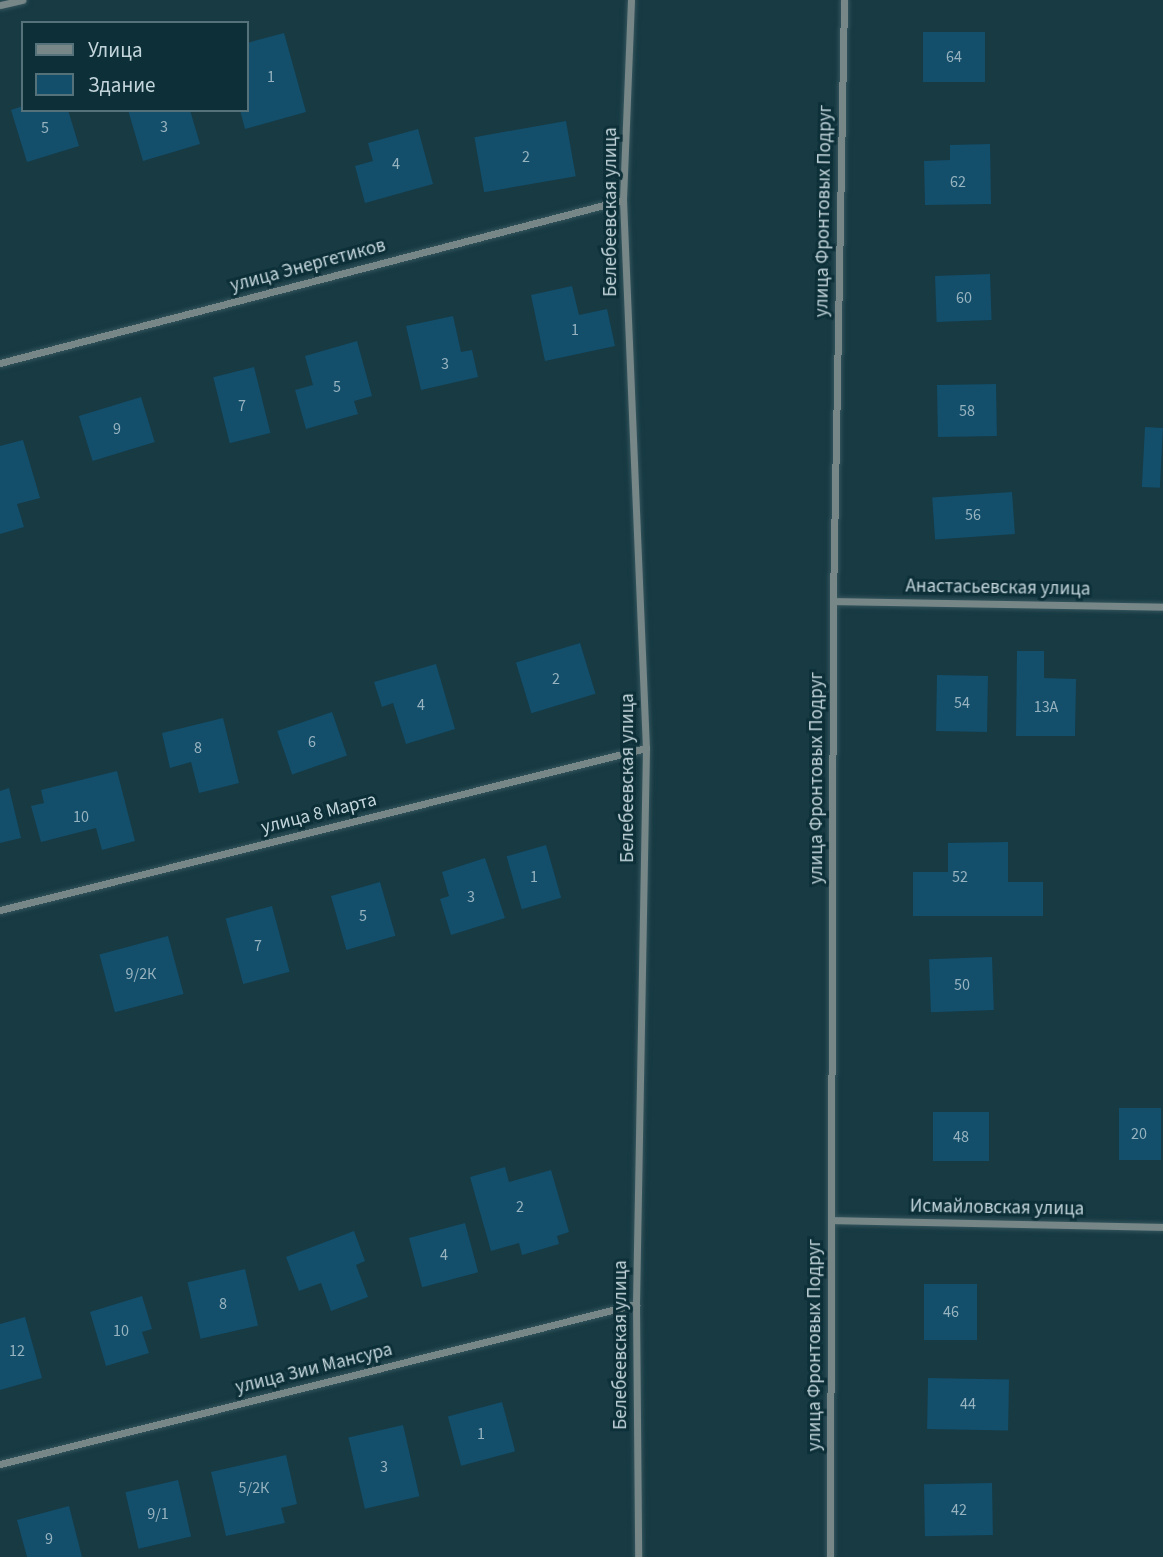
<!DOCTYPE html>
<html>
<head>
<meta charset="utf-8">
<style>
	body { margin:0 }
	#map { position:relative; width:1163px; height:1557px; overflow:hidden; background:#173a43; font-family:"Source Sans 3",sans-serif }
	div>[style] { position:absolute }
	.building>* { inset:0; background:#134e6b; transform-origin:0 0 }
	.roads { filter:drop-shadow(0 0 2px #36565e) drop-shadow(0 0 2px #36565e) }
	.minor>* { height:7px; margin:-3.5px; padding:0 3.5px; transform-origin:3.5px; border-radius:3.5px; background:#778788 }
	span { translate:-50% -50%; white-space:nowrap; text-align:center; line-height:1.15; -webkit-text-stroke:6px #0c2f38; paint-order:stroke }
	.number-label { font-size:16px; color:#97b3bf }
	.number-label span { -webkit-text-stroke-width:0 }
	.street-label { font-size:19px; color:#c3d5db }
	.legend { position:absolute; left:21px; top:21px; width:228px; height:91px; box-sizing:border-box; background:#0c2f38; border:2px solid #557179; margin:0; padding:9px 12px; list-style:none; font-size:21px; color:#c3d5db }
	.legend li { display:flex; align-items:center; gap:14px; height:35px }
	.legend b { width:35px; border:2px solid #557179 }
</style>
</head>
<body>
<div id="map">
	<div class="building">
		<i style="left:923px;top:32px;width:62px;height:50px"></i>
		<i style="clip-path:polygon(284px 33px,306px 112px,245px 129px,240px 110px,247px 110px,247px 43px)"></i>
		<i style="clip-path:polygon(23px 106px,23px 110px,68px 110px,79px 146px,27px 162px,11px 110px)"></i>
		<i style="clip-path:polygon(128px 110px,190px 110px,200px 144px,143px 161px)"></i>
		<i style="left:566px;top:121px;width:56px;height:93px;rotate:80deg"></i>
		<i style="clip-path:polygon(418px 129px,433px 184px,365px 203px,355px 166px,373px 161px,368px 143px)"></i>
		<i style="clip-path:polygon(990px 144px,991px 204px,925px 205px,924px 161px,950px 160px,950px 145px)"></i>
		<i style="left:990px;top:274px;width:46px;height:55px;rotate:88deg"></i>
		<i style="clip-path:polygon(572px 286px,579px 315px,607px 309px,615px 346px,545px 361px,531px 295px)"></i>
		<i style="clip-path:polygon(453px 316px,461px 352px,472px 350px,478px 377px,421px 390px,406px 326px)"></i>
		<i style="clip-path:polygon(357px 341px,372px 396px,354px 401px,358px 414px,306px 429px,295px 390px,313px 385px,305px 356px)"></i>
		<i style="left:254px;top:367px;width:68px;height:42px;rotate:76deg"></i>
		<i style="left:996px;top:384px;width:52px;height:59px;rotate:89deg"></i>
		<i style="left:141px;top:397px;width:47px;height:65px;rotate:73deg"></i>
		<i style="left:1145px;top:427px;width:18px;height:60px;rotate:3deg"></i>
		<i style="clip-path:polygon(23px 440px,40px 498px,17px 504px,24px 527px,0 534px,0 446px)"></i>
		<i style="left:1012px;top:492px;width:42px;height:80px;rotate:86deg"></i>
		<i style="left:580px;top:643px;width:53px;height:67px;rotate:73deg"></i>
		<i style="clip-path:polygon(1017px 651px,1044px 651px,1044px 678px,1076px 679px,1075px 736px,1016px 736px)"></i>
		<i style="clip-path:polygon(436px 664px,455px 729px,406px 744px,393px 703px,382px 707px,374px 682px)"></i>
		<i style="left:937px;top:675px;width:51px;height:56px;rotate:1deg"></i>
		<i style="left:332px;top:712px;width:46px;height:58px;rotate:71deg"></i>
		<i style="clip-path:polygon(223px 718px,239px 783px,199px 793px,191px 762px,170px 768px,162px 733px)"></i>
		<i style="clip-path:polygon(117px 771px,135px 841px,102px 850px,96px 828px,41px 842px,31px 806px,44px 803px,41px 790px)"></i>
		<i style="clip-path:polygon(9px 788px,21px 838px,0 843px,0 791px)"></i>
		<i style="clip-path:polygon(1008px 842px,1008px 882px,1043px 882px,1043px 916px,913px 916px,913px 872px,948px 872px,948px 843px)"></i>
		<i style="left:546px;top:845px;width:55px;height:41px;rotate:74deg"></i>
		<i style="clip-path:polygon(485px 858px,505px 918px,451px 935px,440px 899px,449px 896px,442px 872px)"></i>
		<i style="left:380px;top:882px;width:56px;height:51px;rotate:74deg"></i>
		<i style="left:272px;top:906px;width:68px;height:48px;rotate:75deg"></i>
		<i style="left:168px;top:936px;width:60px;height:71px;rotate:75deg"></i>
		<i style="left:992px;top:957px;width:53px;height:63px;rotate:88deg"></i>
		<i style="left:1119px;top:1108px;width:42px;height:52px"></i>
		<i style="left:933px;top:1112px;width:56px;height:49px"></i>
		<i style="clip-path:polygon(505px 1167px,509px 1182px,551px 1170px,569px 1232px,557px 1236px,559px 1244px,522px 1255px,519px 1243px,491px 1251px,470px 1177px)"></i>
		<i style="left:465px;top:1223px;width:51px;height:58px;rotate:75deg"></i>
		<i style="clip-path:polygon(354px 1231px,365px 1261px,356px 1265px,368px 1297px,331px 1311px,321px 1283px,299px 1291px,286px 1257px)"></i>
		<i style="left:245px;top:1269px;width:58px;height:59px;rotate:77deg"></i>
		<i style="left:924px;top:1284px;width:53px;height:56px"></i>
		<i style="clip-path:polygon(142px 1296px,152px 1329px,142px 1332px,149px 1353px,106px 1366px,90px 1312px)"></i>
		<i style="clip-path:polygon(25px 1317px,42px 1378px,0 1390px,0 1324px)"></i>
		<i style="left:928px;top:1378px;width:81px;height:51px;rotate:1deg"></i>
		<i style="left:502px;top:1402px;width:51px;height:56px;rotate:75deg"></i>
		<i style="left:403px;top:1425px;width:73px;height:56px;rotate:77deg"></i>
		<i style="clip-path:polygon(286px 1455px,297px 1504px,281px 1508px,285px 1523px,226px 1536px,211px 1472px)"></i>
		<i style="left:178px;top:1480px;width:58px;height:54px;rotate:77deg"></i>
		<i style="left:992px;top:1483px;width:52px;height:68px;rotate:89deg"></i>
		<i style="clip-path:polygon(69px 1506px,82px 1557px,27px 1557px,17px 1520px)"></i>
	</div>
	<div class="roads">
		<div class="minor">
			<i style="left:631px;top:0;width:200px;rotate:92.3deg"></i>
			<i style="left:623px;top:200px;width:548px;rotate:87.6deg"></i>
			<i style="left:646px;top:748px;width:556px;rotate:91.03deg"></i>
			<i style="left:636px;top:1304px;width:253px;rotate:89.5deg"></i>
			<i style="left:0;top:5px;width:23px;rotate:-13deg"></i>
			<i style="left:0;top:363px;width:644px;rotate:-14.66deg"></i>
			<i style="left:833px;top:601px;width:330px;rotate:1deg"></i>
			<i style="left:0;top:910px;width:666px;rotate:-14.08deg"></i>
			<i style="left:831px;top:1220px;width:332px;rotate:1.2deg"></i>
			<i style="left:0;top:1464px;width:656px;rotate:-14.12deg"></i>
			<i style="left:830px;top:1557px;width:956px;rotate:-89.82deg"></i>
			<i style="left:833px;top:601px;width:601px;rotate:-88.95deg"></i>
		</div>
	</div>
	<div class="number-label">
		<span style="left:954px;top:57px">64</span>
		<span style="left:271px;top:77px">1</span>
		<span style="left:164px;top:127px">3</span>
		<span style="left:45px;top:128px">5</span>
		<span style="left:526px;top:157px">2</span>
		<span style="left:396px;top:164px">4</span>
		<span style="left:958px;top:182px">62</span>
		<span style="left:964px;top:298px">60</span>
		<span style="left:575px;top:330px">1</span>
		<span style="left:445px;top:364px">3</span>
		<span style="left:337px;top:387px">5</span>
		<span style="left:242px;top:406px">7</span>
		<span style="left:967px;top:411px">58</span>
		<span style="left:117px;top:429px">9</span>
		<span style="left:973px;top:515px">56</span>
		<span style="left:556px;top:679px">2</span>
		<span style="left:962px;top:703px">54</span>
		<span style="left:421px;top:705px">4</span>
		<span style="left:1046px;top:707px">13А</span>
		<span style="left:312px;top:742px">6</span>
		<span style="left:198px;top:748px">8</span>
		<span style="left:81px;top:817px">10</span>
		<span style="left:534px;top:877px">1</span>
		<span style="left:960px;top:877px">52</span>
		<span style="left:471px;top:897px">3</span>
		<span style="left:363px;top:916px">5</span>
		<span style="left:258px;top:946px">7</span>
		<span style="left:141px;top:974px">9/2К</span>
		<span style="left:962px;top:985px">50</span>
		<span style="left:1139px;top:1134px">20</span>
		<span style="left:961px;top:1137px">48</span>
		<span style="left:520px;top:1207px">2</span>
		<span style="left:444px;top:1255px">4</span>
		<span style="left:223px;top:1304px">8</span>
		<span style="left:951px;top:1312px">46</span>
		<span style="left:121px;top:1331px">10</span>
		<span style="left:17px;top:1351px">12</span>
		<span style="left:968px;top:1404px">44</span>
		<span style="left:481px;top:1434px">1</span>
		<span style="left:384px;top:1467px">3</span>
		<span style="left:254px;top:1488px">5/2К</span>
		<span style="left:959px;top:1510px">42</span>
		<span style="left:158px;top:1514px">9/1</span>
		<span style="left:49px;top:1539px">9</span>
	</div>
	<div class="street-label">
		<span style="left:824px;top:211px;rotate:-89deg">улица Фронтовых Подруг</span>
		<span style="left:611px;top:212px;rotate:-90deg">Белебеевская улица</span>
		<span style="left:308px;top:266px;rotate:-15deg">улица Энергетиков</span>
		<span style="left:998px;top:588px;rotate:1deg">Анастасьевская улица</span>
		<span style="left:628px;top:778px;rotate:-90deg">Белебеевская улица</span>
		<span style="left:817px;top:778px;rotate:-90deg">улица Фронтовых Подруг</span>
		<span style="left:319px;top:814px;rotate:-14deg">улица 8 Марта</span>
		<span style="left:997px;top:1208px;rotate:1deg">Исмайловская улица</span>
		<span style="left:621px;top:1345px;rotate:-90deg">Белебеевская улица</span>
		<span style="left:815px;top:1345px;rotate:-90deg">улица Фронтовых Подруг</span>
		<span style="left:314px;top:1369px;rotate:-14deg">улица Зии Мансура</span>
	</div>
	<ul class="legend">
	<li><b style="height:9px;background:#778788"></b>Улица</li>
	<li><b style="height:19px;background:#134e6b"></b>Здание</li>
	</ul>
</div>
</body>
</html>
